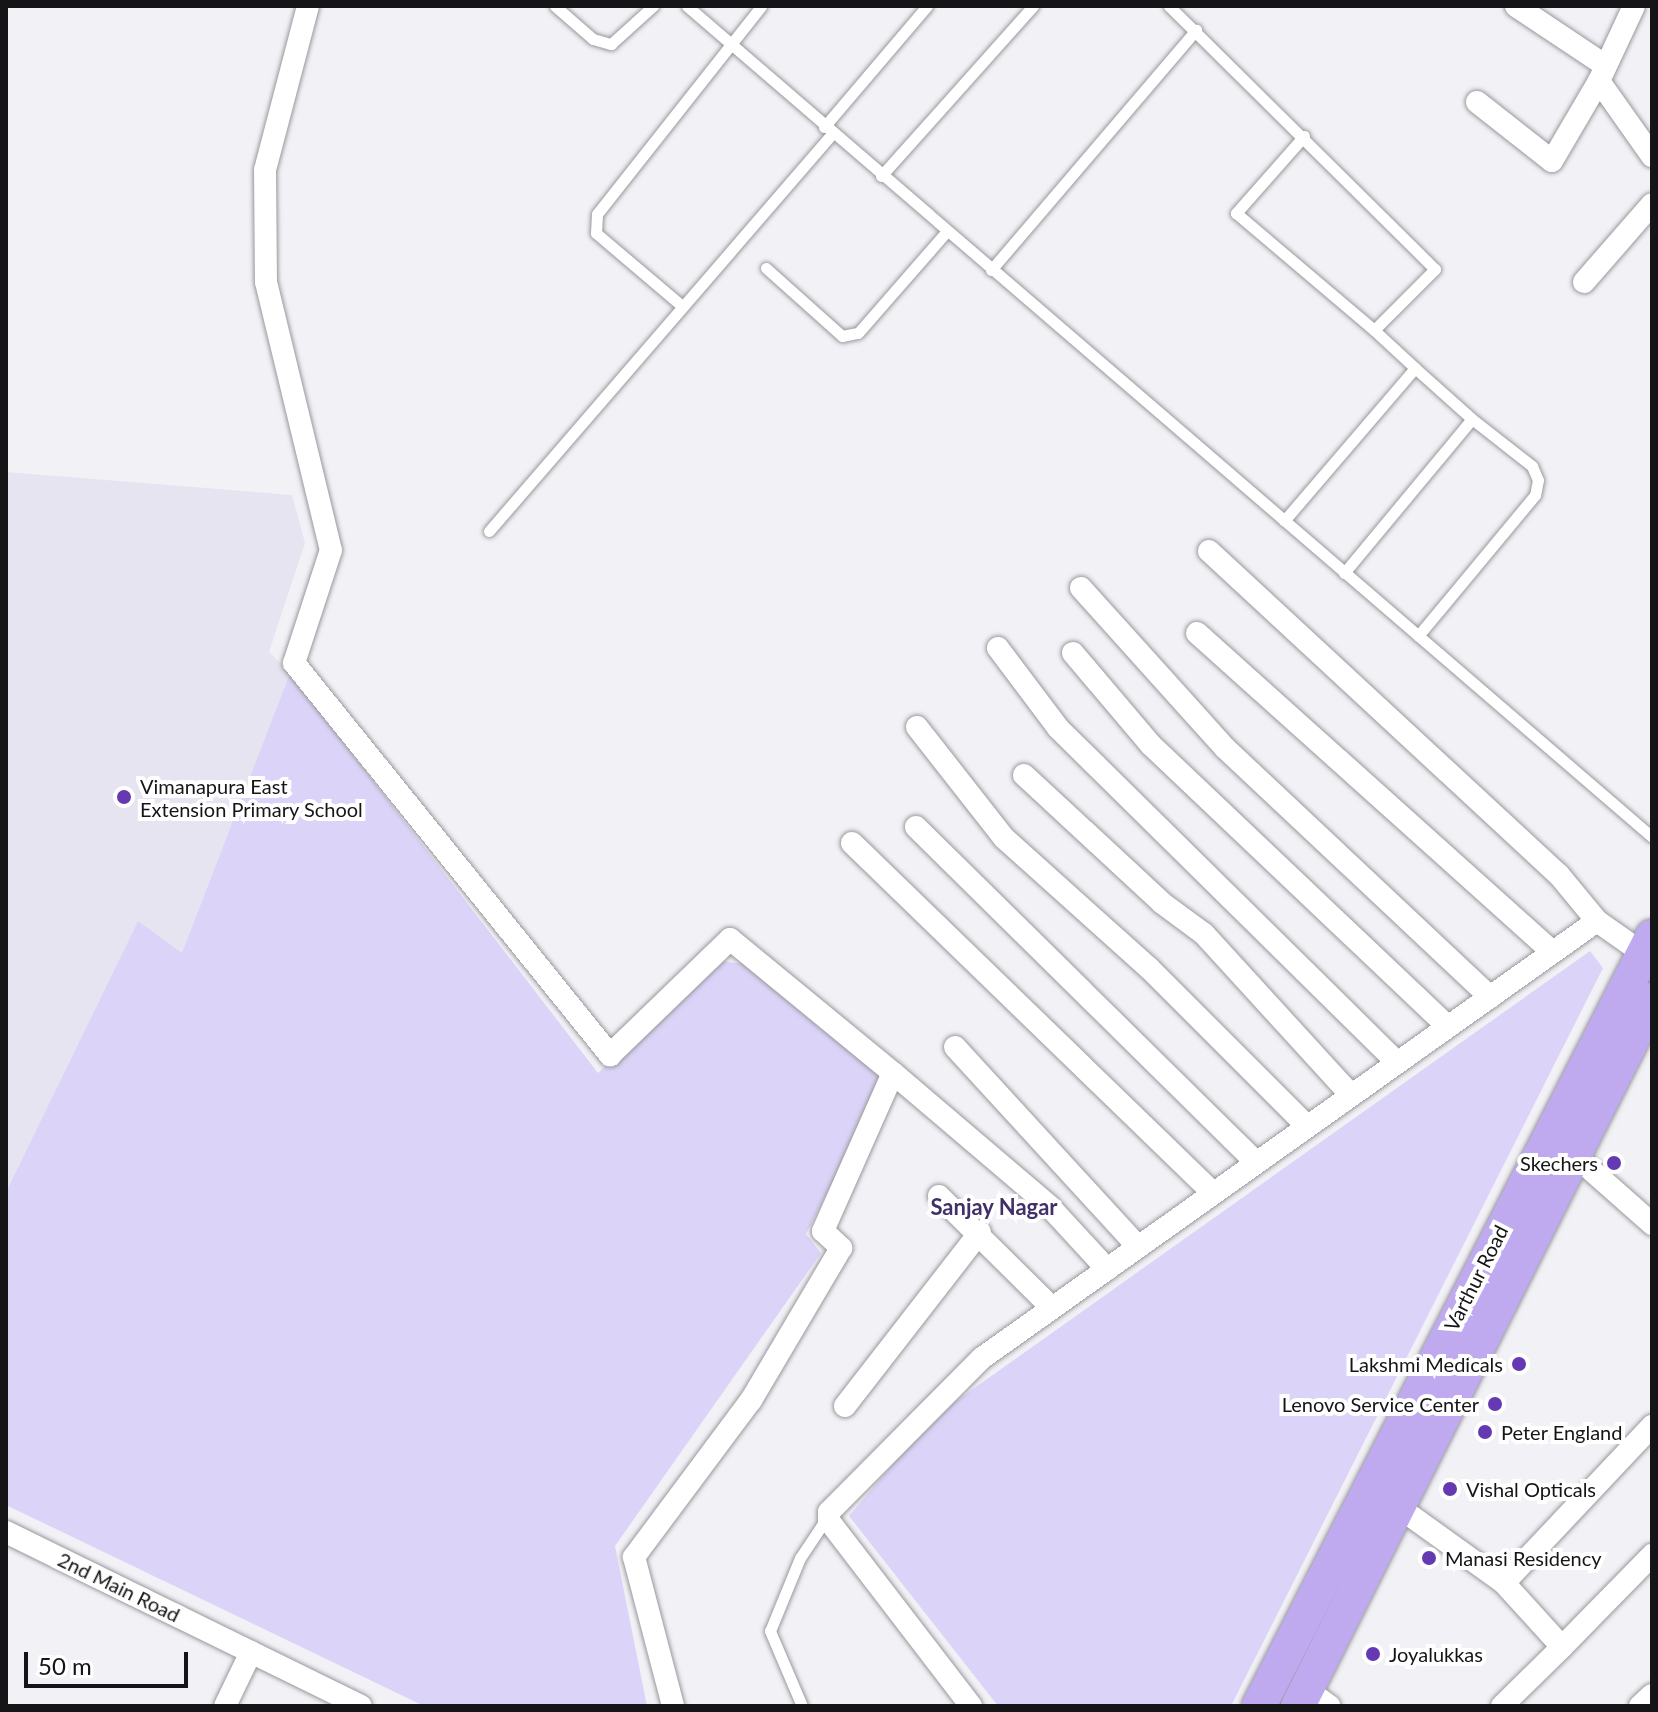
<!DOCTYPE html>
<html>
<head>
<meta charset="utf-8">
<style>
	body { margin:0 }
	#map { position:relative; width:1658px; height:1712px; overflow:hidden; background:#f2f1f6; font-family:Lato,sans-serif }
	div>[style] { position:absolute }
	.built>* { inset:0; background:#e6e4f0 }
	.green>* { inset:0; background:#dcd4f8 }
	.roads { filter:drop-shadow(0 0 2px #99989d) drop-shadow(0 0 2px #99989d) }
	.service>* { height:11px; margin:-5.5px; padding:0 5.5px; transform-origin:5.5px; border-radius:5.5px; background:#fff }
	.minor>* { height:22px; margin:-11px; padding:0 11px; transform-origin:11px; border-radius:11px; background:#fff }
	.primary>* { height:34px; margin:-17px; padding:0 17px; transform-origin:17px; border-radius:17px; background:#bfaaf0 }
	.dots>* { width:22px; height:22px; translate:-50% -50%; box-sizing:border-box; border:4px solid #fff; border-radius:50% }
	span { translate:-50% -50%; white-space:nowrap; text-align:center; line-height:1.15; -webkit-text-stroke:8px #fff; paint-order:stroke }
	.poi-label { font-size:20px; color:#151416 }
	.left { translate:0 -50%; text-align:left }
	.right { translate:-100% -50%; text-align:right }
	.street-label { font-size:20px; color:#151416 }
	.neighbourhood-label { font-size:22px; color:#412f6a; font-weight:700 }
	.frame { position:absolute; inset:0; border:8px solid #151416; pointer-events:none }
	.scale { position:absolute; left:24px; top:1652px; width:164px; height:36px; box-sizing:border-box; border:4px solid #151416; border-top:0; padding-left:10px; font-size:24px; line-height:28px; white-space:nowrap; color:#151416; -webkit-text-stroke:6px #fff; paint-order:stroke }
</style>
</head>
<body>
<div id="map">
	<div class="built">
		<i style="clip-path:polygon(6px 472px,292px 495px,305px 543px,269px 652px,290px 673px,182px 954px,138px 921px,6px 1192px)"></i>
	</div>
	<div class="green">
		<i style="clip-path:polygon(290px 673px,598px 1073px,717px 961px,748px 964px,887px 1077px,806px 1234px,821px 1253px,615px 1546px,647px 1706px,424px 1706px,6px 1505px,6px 1192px,138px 921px,182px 953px)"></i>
		<i style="clip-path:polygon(1590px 951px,1603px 968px,1231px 1706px,998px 1706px,849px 1516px,932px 1418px)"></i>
	</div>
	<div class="roads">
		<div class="service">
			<i style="left:555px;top:6px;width:50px;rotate:41deg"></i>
			<i style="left:593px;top:39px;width:19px;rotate:16deg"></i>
			<i style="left:611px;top:44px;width:57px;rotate:-42.1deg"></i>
			<i style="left:687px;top:6px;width:1273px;rotate:40.73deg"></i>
			<i style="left:1169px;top:6px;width:374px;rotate:44.7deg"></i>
			<i style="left:1435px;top:269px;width:86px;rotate:135deg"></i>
			<i style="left:1374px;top:330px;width:56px;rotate:42.8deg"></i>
			<i style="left:1415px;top:368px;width:201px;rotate:130.6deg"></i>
			<i style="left:824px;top:127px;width:159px;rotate:-49.6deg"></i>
			<i style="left:1304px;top:136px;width:103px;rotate:131.4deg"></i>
			<i style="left:1236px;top:213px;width:181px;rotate:40.3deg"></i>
			<i style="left:881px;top:176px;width:228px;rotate:-48.2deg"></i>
			<i style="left:766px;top:268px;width:102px;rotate:41.8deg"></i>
			<i style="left:842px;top:336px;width:16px;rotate:-11deg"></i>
			<i style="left:858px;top:333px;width:134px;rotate:-48.9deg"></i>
			<i style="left:991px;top:270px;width:316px;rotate:-49.5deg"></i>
			<i style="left:682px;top:306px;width:113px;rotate:-139.7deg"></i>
			<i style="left:596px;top:233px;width:19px;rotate:-87deg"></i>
			<i style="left:597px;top:214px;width:265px;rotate:-51.7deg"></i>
			<i style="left:1415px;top:368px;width:76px;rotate:41.8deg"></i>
			<i style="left:489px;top:531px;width:523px;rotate:-49.18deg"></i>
			<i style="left:1344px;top:573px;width:200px;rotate:-50.3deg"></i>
			<i style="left:1472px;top:419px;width:76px;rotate:38.1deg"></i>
			<i style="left:1532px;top:466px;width:15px;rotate:67deg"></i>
			<i style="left:1538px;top:480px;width:15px;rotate:101deg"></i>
			<i style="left:1535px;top:495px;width:183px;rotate:129.7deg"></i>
			<i style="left:802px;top:1706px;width:82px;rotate:-113.1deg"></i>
			<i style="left:770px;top:1631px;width:79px;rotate:-67.7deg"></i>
			<i style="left:800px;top:1558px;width:50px;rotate:-56.3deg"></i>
		</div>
		<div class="minor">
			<i style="left:308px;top:6px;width:170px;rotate:104.7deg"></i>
			<i style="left:265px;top:170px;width:112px;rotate:89.5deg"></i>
			<i style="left:266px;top:282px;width:276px;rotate:76.4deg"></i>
			<i style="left:331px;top:550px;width:119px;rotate:108.1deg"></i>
			<i style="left:294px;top:663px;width:504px;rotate:51.13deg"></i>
			<i style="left:610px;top:1055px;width:167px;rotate:-44deg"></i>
			<i style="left:730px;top:939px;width:211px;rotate:39.4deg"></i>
			<i style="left:893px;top:1073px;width:173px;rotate:113.9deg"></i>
			<i style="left:823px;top:1231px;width:25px;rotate:43deg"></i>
			<i style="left:841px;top:1248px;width:177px;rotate:120.6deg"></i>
			<i style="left:751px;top:1400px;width:196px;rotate:126.7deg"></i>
			<i style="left:634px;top:1557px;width:154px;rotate:75.3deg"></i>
			<i style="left:1516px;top:6px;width:108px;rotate:33.7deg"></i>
			<i style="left:1634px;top:6px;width:83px;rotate:115deg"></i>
			<i style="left:1599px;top:81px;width:92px;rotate:54.8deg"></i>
			<i style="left:1477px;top:102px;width:95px;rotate:38.2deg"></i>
			<i style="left:1552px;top:161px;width:93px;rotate:-59.6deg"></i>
			<i style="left:1584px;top:282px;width:103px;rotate:-48.9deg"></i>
			<i style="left:1209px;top:551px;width:477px;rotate:42.8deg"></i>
			<i style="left:1559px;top:875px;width:60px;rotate:50.4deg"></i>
			<i style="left:1081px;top:588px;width:215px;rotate:48deg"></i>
			<i style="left:1225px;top:748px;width:364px;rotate:43.2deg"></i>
			<i style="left:1197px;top:633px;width:478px;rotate:41.9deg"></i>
			<i style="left:998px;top:648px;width:100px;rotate:53.1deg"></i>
			<i style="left:1058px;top:728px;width:476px;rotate:44.6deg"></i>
			<i style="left:1073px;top:653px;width:121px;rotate:49.7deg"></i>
			<i style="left:1151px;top:745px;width:408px;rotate:43.5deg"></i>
			<i style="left:917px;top:727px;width:141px;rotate:51.9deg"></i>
			<i style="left:1004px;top:838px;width:195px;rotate:41.9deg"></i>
			<i style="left:1149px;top:968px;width:223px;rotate:45deg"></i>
			<i style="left:1024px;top:775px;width:188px;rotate:42.8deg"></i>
			<i style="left:1162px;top:903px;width:52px;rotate:36.4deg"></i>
			<i style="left:1204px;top:934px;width:218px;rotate:47.6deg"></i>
			<i style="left:916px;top:827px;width:477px;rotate:44.6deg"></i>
			<i style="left:852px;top:843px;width:503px;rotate:44.11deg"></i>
			<i style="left:955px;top:1047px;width:271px;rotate:47.5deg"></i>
			<i style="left:893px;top:1073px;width:205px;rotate:40.4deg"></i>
			<i style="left:1049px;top:1206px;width:86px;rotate:47.4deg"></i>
			<i style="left:1573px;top:1154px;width:106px;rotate:41.5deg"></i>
			<i style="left:939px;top:1196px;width:159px;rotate:44.7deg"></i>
			<i style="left:845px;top:1406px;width:220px;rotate:-52.2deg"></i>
			<i style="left:1397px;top:1506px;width:132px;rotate:35.7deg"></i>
			<i style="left:1504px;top:1583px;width:216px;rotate:-46.7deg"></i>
			<i style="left:6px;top:1532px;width:395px;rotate:26.1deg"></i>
			<i style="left:1504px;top:1583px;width:86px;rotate:47.8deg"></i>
			<i style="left:1562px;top:1647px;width:129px;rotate:-45.6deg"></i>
			<i style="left:1306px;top:1689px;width:29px;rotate:36deg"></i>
			<i style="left:225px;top:1706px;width:60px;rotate:-64.3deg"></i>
			<i style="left:971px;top:1706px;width:233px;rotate:-127.5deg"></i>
			<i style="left:829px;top:1521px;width:9px;rotate:-90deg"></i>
			<i style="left:829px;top:1512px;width:217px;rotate:-45.2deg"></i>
			<i style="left:982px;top:1358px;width:754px;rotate:-35.4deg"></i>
			<i style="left:1597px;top:921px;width:57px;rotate:35.1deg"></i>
			<i style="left:1502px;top:1706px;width:84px;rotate:-44.5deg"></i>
			<i style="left:1640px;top:1706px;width:16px;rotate:-43deg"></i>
		</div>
		<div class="primary">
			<i style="left:1259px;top:1706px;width:864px;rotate:-62.93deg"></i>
			<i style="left:1298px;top:1706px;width:790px;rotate:-63.37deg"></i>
		</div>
	</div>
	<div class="dots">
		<i style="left:124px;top:797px;background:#6539b1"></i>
		<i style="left:1614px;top:1163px;background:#6539b1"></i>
		<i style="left:1519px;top:1364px;background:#6539b1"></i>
		<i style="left:1495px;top:1404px;background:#6539b1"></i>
		<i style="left:1485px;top:1432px;background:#6539b1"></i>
		<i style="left:1450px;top:1489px;background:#6539b1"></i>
		<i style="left:1429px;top:1558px;background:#6539b1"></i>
		<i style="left:1373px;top:1654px;background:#6539b1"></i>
	</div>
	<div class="poi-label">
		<span class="left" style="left:140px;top:798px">Vimanapura East<br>Extension Primary School</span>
		<span class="right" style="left:1598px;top:1163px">Skechers</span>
		<span class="right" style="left:1503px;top:1364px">Lakshmi Medicals</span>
		<span class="right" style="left:1479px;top:1404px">Lenovo Service Center</span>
		<span class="left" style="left:1501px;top:1432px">Peter England</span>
		<span class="left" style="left:1466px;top:1489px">Vishal Opticals</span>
		<span class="left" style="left:1445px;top:1558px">Manasi Residency</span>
		<span class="left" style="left:1389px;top:1654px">Joyalukkas</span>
	</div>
	<div class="street-label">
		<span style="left:1476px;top:1278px;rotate:-63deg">Varthur Road</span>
		<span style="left:119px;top:1587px;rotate:26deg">2nd Main Road</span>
	</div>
	<div class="neighbourhood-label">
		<span style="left:994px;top:1207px">Sanjay Nagar</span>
	</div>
	<div class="frame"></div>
	<div class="scale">50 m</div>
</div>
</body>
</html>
